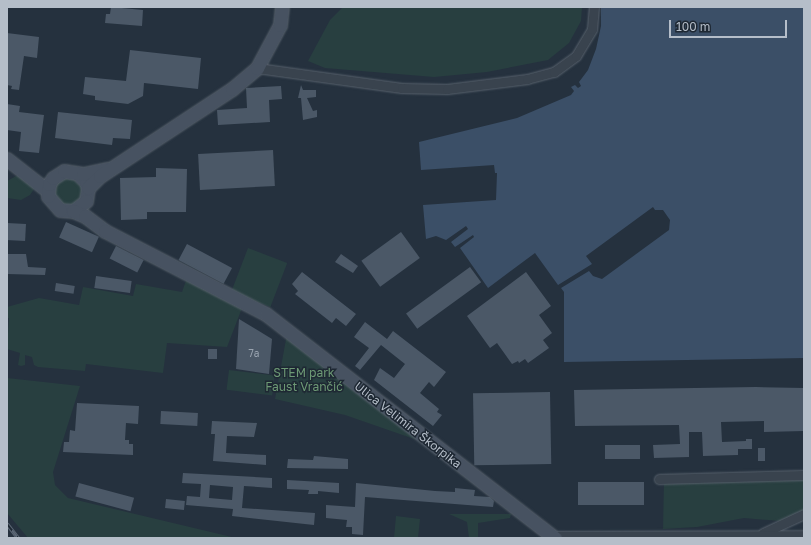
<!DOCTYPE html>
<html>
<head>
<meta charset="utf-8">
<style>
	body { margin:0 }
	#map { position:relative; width:811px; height:545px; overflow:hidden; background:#25313e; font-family:"Golos Text",sans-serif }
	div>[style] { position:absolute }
	.green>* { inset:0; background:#283f40; transform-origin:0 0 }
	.round { border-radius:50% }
	.water>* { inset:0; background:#3b4f67 }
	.building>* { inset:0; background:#4b5867; transform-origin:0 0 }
	.roads { filter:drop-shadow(0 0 1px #57616c) drop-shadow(0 0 1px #57616c) }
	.street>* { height:9px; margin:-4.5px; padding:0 4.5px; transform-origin:4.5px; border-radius:4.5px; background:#39434e }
	.secondary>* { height:13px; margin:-6.5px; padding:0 6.5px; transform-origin:6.5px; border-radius:6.5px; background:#475261 }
	.rail>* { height:4px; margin-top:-2px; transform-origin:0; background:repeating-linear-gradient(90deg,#1e2833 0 8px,#5b6775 0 16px); box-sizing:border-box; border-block:1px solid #5b6775 }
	span { translate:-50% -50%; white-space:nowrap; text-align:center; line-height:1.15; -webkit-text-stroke:3px #1e2833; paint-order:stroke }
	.number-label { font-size:10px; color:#9aa4b0 }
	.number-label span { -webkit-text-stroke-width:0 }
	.park-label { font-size:12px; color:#6d9975 }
	.street-label { font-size:12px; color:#b5bec9 }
	.frame { position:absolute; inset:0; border:8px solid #b5bec9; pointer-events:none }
	.scale { position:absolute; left:669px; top:20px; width:118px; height:18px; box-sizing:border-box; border:2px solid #b5bec9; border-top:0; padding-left:5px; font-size:12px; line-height:14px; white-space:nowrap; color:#b5bec9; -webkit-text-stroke:3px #1e2833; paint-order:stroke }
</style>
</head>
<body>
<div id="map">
	<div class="green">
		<i style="clip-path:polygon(343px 7px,582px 7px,581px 21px,569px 43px,548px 60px,487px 72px,434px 77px,325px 68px,308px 61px,330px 20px)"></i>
		<i style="clip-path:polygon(18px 175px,38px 183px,30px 195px,21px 200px,7px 198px,7px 181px)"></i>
		<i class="round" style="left:54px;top:177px;width:28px;height:28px"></i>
		<i style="left:248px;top:248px;width:42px;height:47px;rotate:21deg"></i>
		<i style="clip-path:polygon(187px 278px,242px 308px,227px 347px,167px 343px,163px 373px,86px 364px,85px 371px,38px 367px,34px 365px,32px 357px,25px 355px,25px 365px,21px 366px,18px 365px,20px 353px,7px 349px,9px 318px,7px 318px,7px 307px,39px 298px,79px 305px,83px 287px,133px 296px,136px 284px,182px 292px)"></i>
		<i style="clip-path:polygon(287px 334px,420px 441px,345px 415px,275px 399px)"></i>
		<i style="left:229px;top:370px;width:46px;height:20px;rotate:7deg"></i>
		<i style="clip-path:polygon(7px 378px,80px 386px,53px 472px,55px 485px,68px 498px,236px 538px,28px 538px,7px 513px)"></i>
		<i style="clip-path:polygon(804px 479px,804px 510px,780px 521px,744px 518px,697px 527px,663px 529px,664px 481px)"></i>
		<i style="clip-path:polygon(449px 514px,511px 514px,510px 518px,478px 523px,478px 538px,469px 538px,467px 522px)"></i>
		<i style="clip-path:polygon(396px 516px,420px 519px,418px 538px,394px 538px)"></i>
	</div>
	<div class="water">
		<i style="clip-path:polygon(601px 7px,804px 7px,804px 358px,564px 362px,564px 292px,561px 288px,589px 271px,593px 276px,602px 279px,669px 230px,670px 220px,663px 210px,655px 210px,653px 207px,586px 256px,592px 264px,558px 285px,535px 253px,488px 288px,460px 248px,474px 237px,473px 235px,455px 247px,451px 242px,468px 229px,466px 226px,446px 240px,436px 236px,426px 239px,423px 205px,496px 200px,497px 173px,495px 173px,494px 165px,421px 170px,419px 142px,517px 118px,571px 95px,574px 91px,571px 87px,575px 85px,578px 88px,581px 86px,579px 82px,588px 70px,596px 49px,601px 26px)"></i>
	</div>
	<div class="building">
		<i style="clip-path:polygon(111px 7px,143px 10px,142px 26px,105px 23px,106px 14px,110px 14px)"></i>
		<i style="clip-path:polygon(7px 33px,39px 37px,37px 58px,24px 56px,19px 90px,11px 89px,12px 86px,7px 85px)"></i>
		<i style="clip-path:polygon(130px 50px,201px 58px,198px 89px,144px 83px,143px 96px,128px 104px,95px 100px,95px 96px,83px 94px,85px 77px,126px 81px)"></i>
		<i style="clip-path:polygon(301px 85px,303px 90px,316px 90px,316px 97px,307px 98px,313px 111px,317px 110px,317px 117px,303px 120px,301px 98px,298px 98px)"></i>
		<i style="clip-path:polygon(281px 86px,282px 99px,269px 100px,270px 122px,218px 125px,217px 110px,247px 108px,246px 88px)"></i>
		<i style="clip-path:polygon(7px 104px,20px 106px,19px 112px,44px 115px,39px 153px,19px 151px,21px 132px,7px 130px)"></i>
		<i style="clip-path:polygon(58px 112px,132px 120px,130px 139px,113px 138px,112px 145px,55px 138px)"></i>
		<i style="left:273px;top:150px;width:36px;height:75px;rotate:87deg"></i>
		<i style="clip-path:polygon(156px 168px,187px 169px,186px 212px,147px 212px,147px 219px,121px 220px,120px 178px,156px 177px)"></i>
		<i style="left:66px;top:222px;width:36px;height:17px;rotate:24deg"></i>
		<i style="left:7px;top:223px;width:19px;height:17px;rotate:3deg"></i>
		<i style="left:401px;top:232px;width:32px;height:49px;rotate:54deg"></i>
		<i style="left:187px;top:244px;width:51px;height:18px;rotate:28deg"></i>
		<i style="left:116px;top:246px;width:31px;height:14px;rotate:27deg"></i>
		<i style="clip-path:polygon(7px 254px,26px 254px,28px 267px,46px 268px,45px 275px,7px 274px)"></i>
		<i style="clip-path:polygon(341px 254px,358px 266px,353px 273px,335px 262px)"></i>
		<i style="left:470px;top:267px;width:19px;height:79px;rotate:54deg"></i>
		<i style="clip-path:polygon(302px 272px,356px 314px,346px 326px,336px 318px,332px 323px,295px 294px,298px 291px,292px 284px)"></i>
		<i style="clip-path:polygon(526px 272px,551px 306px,539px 315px,552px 333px,543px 340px,549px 348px,528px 363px,525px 359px,519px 363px,518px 361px,512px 364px,497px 343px,490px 348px,467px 316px)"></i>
		<i style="left:96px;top:276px;width:36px;height:12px;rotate:8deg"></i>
		<i style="left:56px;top:283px;width:19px;height:8px;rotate:9deg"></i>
		<i style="clip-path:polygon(239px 319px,272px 339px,269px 374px,236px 369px)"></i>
		<i style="clip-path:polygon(365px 322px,387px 339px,393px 331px,446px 372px,434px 387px,429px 382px,420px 393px,439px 409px,437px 412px,442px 415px,433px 426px,374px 380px,380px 368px,394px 378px,405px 364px,381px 345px,360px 370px,355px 366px,369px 348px,354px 337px)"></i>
		<i style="left:217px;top:349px;width:10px;height:9px;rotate:90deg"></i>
		<i style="clip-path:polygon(756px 387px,804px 388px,804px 431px,764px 432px,764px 421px,721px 422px,722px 442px,746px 441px,746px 439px,752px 439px,752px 449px,738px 449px,738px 455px,703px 456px,702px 432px,689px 432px,689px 457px,654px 458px,653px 445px,680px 444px,679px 425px,575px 426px,574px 390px)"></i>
		<i style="left:550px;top:392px;width:72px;height:77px;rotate:89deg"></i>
		<i style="clip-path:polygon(77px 403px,139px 406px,138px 424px,126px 423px,125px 440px,129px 440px,129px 444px,133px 444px,133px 455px,63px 452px,64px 442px,69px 442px,70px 430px,75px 431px)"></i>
		<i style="left:161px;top:411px;width:37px;height:13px;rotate:3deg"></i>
		<i style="clip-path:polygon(212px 421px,257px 423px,254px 437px,227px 436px,226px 453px,266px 455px,266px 465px,213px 461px,215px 434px,211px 434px)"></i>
		<i style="left:605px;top:445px;width:35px;height:14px"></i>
		<i style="left:758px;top:448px;width:7px;height:13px"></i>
		<i style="clip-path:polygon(314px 456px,348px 459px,348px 469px,287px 468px,288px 459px,313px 460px)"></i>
		<i style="clip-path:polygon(evenodd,183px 473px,272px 478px,272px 488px,244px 486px,242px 508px,315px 513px,314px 525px,232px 516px,233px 509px,186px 505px,187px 496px,200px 497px,201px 484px,182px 483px,183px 473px,210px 485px,233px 487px,232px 500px,209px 498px,210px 485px)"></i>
		<i style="clip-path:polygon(287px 480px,339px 483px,339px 493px,318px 491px,318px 494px,308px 494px,309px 490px,287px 489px)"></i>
		<i style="left:644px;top:482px;width:23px;height:66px;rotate:90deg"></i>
		<i style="left:79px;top:483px;width:57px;height:14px;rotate:15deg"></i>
		<i style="clip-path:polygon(356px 483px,435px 491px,455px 492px,455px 488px,475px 490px,474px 496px,490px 497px,494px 501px,493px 507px,365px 497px,363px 535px,352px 534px,352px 527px,346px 527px,347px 520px,326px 518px,326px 505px,355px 507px)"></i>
		<i style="left:166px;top:499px;width:19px;height:9px;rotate:6deg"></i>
	</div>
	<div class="roads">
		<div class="street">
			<i style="left:257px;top:68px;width:146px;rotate:7.9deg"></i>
			<i style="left:402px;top:88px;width:45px;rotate:1.3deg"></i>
			<i style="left:447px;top:89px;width:81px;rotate:-7.1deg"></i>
			<i style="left:527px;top:79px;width:28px;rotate:-15deg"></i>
			<i style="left:554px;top:72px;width:27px;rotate:-36deg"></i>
			<i style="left:576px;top:56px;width:31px;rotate:-59deg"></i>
			<i style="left:592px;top:29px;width:22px;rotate:-85deg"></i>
			<i style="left:659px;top:479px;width:145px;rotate:-1.6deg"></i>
			<i style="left:763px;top:533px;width:45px;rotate:-24.9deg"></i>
			<i style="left:555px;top:536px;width:249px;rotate:-0.2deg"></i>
		</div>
		<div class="secondary">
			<i style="left:7px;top:159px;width:52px;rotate:38deg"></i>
			<i style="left:77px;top:173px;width:13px;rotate:45deg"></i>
			<i style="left:86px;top:182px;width:6px;rotate:72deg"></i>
			<i style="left:88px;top:188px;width:13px;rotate:99deg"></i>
			<i style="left:86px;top:201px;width:16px;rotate:142deg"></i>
			<i style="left:73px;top:211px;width:13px;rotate:-176deg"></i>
			<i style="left:60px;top:210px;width:18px;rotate:-131deg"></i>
			<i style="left:48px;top:196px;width:12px;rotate:-85deg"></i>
			<i style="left:49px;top:184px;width:7px;rotate:-56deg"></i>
			<i style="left:53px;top:178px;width:13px;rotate:-32deg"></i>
			<i style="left:64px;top:171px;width:19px;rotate:9deg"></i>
			<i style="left:83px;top:174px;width:25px;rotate:-12deg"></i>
			<i style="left:88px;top:188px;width:17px;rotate:-45deg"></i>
			<i style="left:100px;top:176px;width:158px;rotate:-33.4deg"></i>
			<i style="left:232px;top:89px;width:33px;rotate:-40deg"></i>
			<i style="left:257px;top:68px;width:49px;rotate:-61.9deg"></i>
			<i style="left:280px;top:25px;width:18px;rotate:-84deg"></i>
			<i style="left:73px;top:211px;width:13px;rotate:23deg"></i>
			<i style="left:85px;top:216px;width:25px;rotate:37deg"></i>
			<i style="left:105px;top:231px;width:181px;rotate:27.3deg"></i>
			<i style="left:266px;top:314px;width:366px;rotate:37.8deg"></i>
		</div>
	</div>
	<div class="rail">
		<i style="left:7px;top:524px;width:18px;rotate:52deg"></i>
	</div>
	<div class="number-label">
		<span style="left:254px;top:354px">7a</span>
	</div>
	<div class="park-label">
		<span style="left:304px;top:380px">STEM park<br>Faust Vrančić</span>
	</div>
	<div class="street-label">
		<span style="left:408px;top:425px;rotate:38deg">Ulica Velimira Škorpika</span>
	</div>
	<div class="frame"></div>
	<div class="scale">100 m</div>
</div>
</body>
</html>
